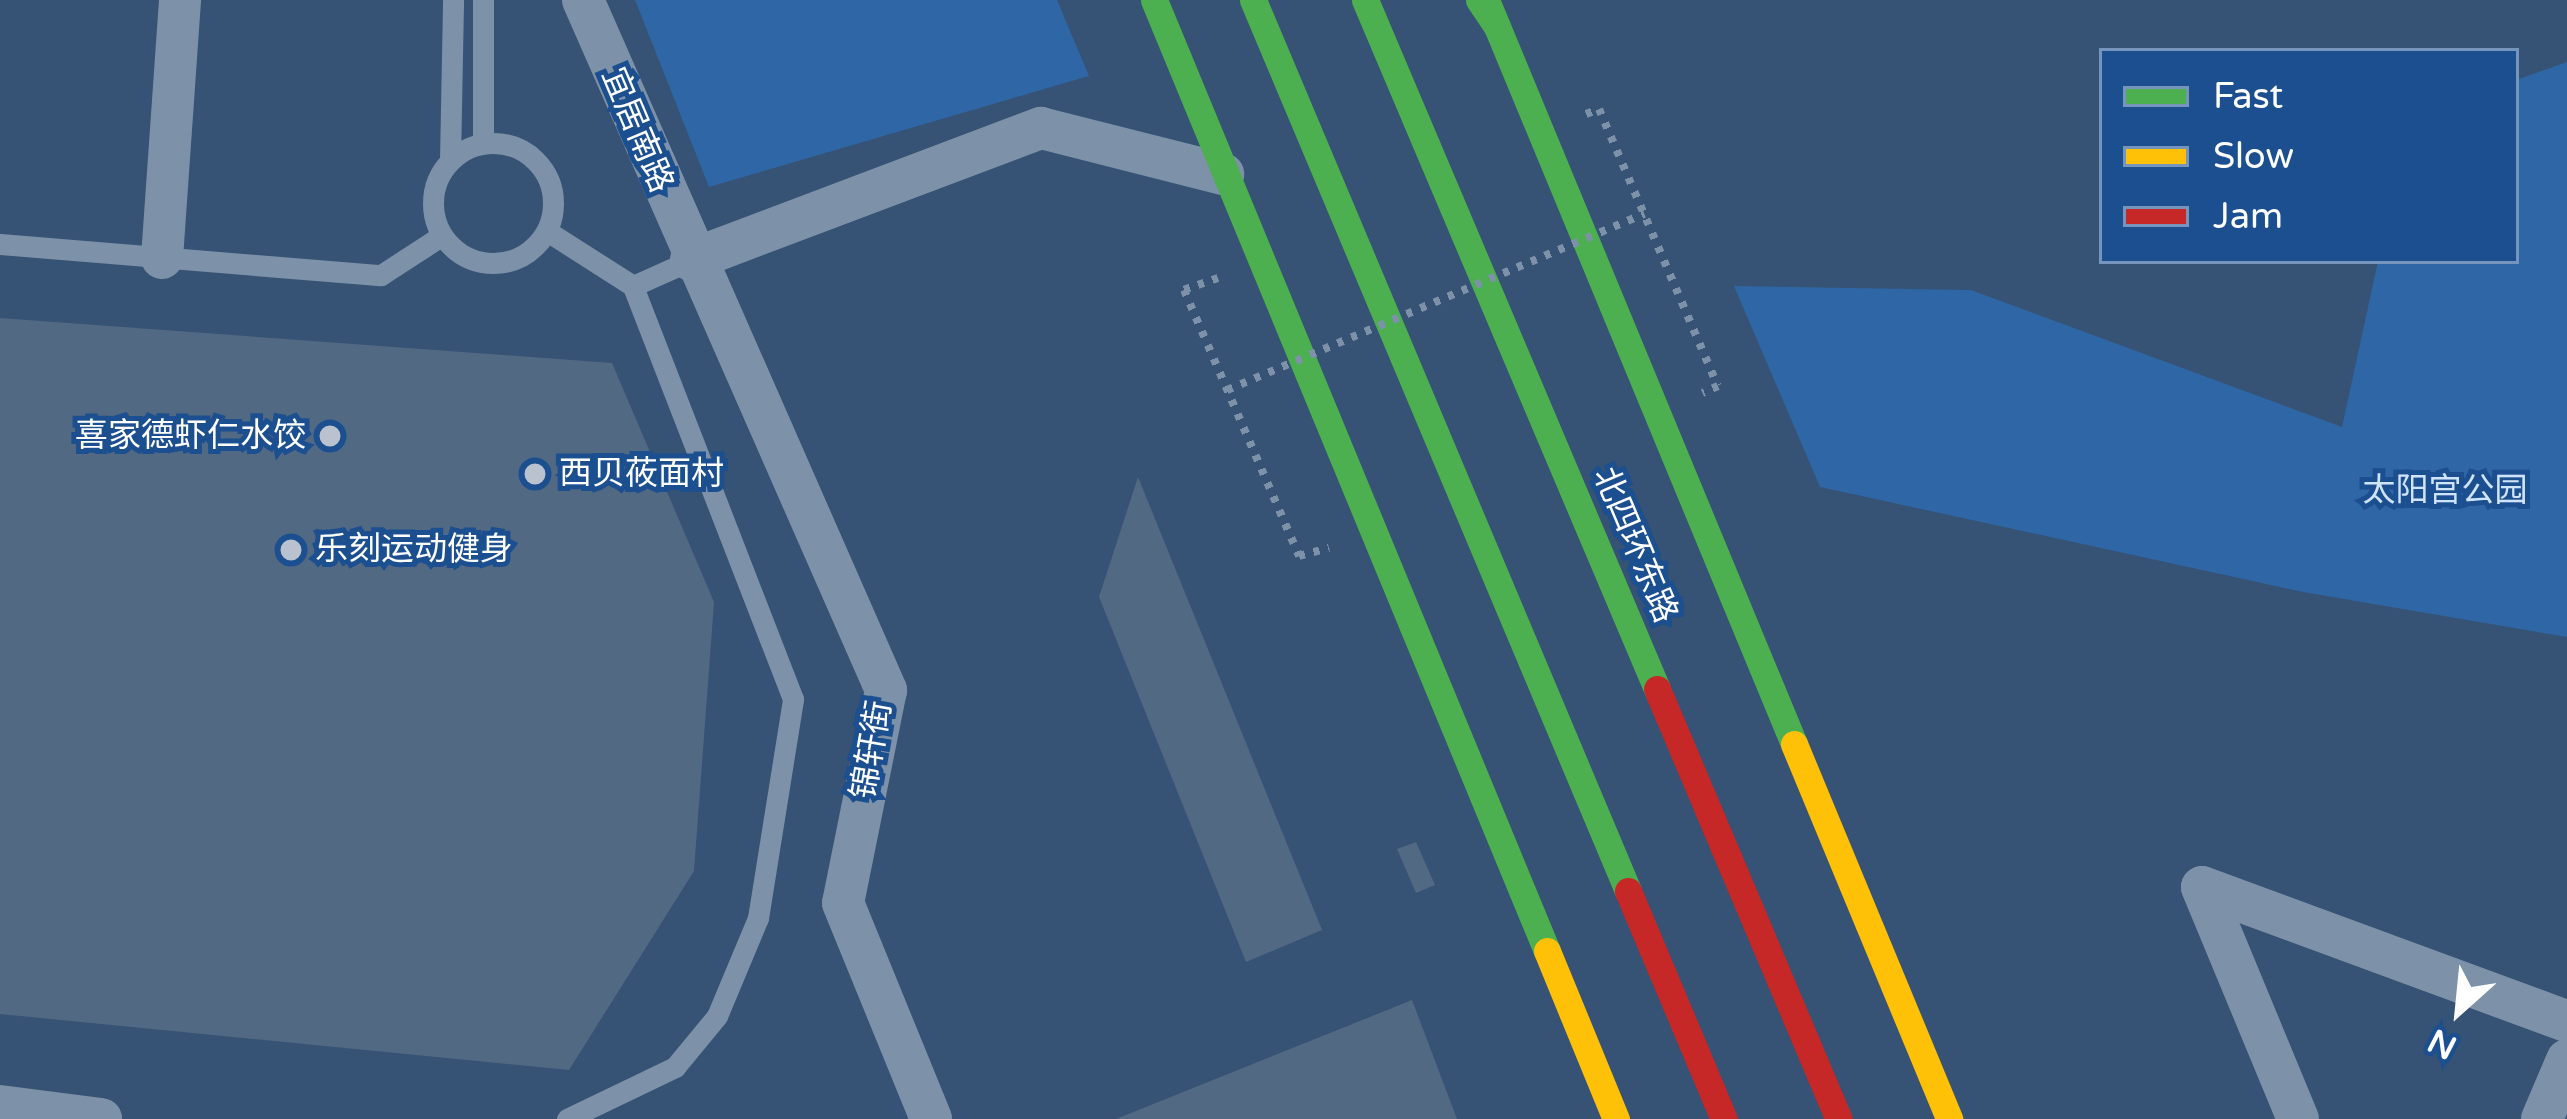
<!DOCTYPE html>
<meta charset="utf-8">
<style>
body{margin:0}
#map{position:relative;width:2567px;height:1119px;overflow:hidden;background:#365274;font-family:"Varela Round","Noto Sans SC",sans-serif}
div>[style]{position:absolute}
.green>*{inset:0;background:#2f66a5}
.building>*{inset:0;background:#526984}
.path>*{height:8px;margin-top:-4px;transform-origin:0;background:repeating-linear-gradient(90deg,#7d92a8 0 6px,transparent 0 15px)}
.lane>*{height:21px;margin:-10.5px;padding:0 10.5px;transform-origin:10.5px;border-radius:10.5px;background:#7d92a8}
.lane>.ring{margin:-10.5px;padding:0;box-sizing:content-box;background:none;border:21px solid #7d92a8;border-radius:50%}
.street>*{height:42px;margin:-21px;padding:0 21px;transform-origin:21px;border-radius:21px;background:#7d92a8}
.fast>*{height:27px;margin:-13.5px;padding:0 13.5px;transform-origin:13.5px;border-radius:13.5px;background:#4caf50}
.slow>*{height:27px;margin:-13.5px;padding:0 13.5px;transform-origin:13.5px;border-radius:13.5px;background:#ffc107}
.jam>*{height:27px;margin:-13.5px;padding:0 13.5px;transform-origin:13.5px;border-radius:13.5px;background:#c62828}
.path-bridge>*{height:8px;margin-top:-4px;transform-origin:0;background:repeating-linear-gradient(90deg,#7d92a8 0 6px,transparent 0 15px)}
.dots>*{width:33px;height:33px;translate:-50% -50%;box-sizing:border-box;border:6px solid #1b4f8f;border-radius:50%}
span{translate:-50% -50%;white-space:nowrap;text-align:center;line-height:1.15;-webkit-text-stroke:10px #1b4f8f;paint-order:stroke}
.street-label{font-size:33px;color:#fff}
.poi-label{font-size:33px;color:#fff}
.right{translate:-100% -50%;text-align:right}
.left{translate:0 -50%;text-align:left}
.park-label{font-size:33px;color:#cfe3fa}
.legend{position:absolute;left:2099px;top:48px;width:420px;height:216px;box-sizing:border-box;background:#1b4f8f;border:3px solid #7695bc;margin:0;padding:15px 21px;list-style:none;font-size:36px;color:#fff}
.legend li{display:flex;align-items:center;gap:24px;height:60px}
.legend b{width:60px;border:3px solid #7695bc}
.north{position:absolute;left:2399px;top:951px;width:120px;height:120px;-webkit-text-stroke:9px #1b4f8f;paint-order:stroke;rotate:207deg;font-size:33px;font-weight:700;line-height:48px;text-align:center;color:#fff}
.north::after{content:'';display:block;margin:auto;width:42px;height:54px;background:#fff;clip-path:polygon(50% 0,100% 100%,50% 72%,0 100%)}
</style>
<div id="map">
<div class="green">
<div style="clip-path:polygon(635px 0,1057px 0,1089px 76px,709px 187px)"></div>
<div style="clip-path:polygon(2567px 62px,2567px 637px,2303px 592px,1820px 487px,1734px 286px,1971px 290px,2342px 427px,2378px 261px,2516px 261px,2516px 80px)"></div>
</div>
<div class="building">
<div style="clip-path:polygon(0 318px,612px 363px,714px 602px,694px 871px,569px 1070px,0 1014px)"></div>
<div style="clip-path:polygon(1138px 477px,1322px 930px,1246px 962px,1099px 597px)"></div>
<div style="clip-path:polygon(1416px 842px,1435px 885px,1416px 893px,1397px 849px)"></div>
<div style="clip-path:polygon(1412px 1000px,1457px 1119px,1116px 1119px)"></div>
</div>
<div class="path">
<div style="left:1586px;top:114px;width:14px;rotate:-21deg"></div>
<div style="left:1599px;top:109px;width:301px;rotate:66.8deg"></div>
<div style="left:1718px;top:386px;width:17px;rotate:156deg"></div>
<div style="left:1218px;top:278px;width:36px;rotate:161deg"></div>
<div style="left:1184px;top:290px;width:290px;rotate:66.6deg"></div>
<div style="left:1299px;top:556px;width:31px;rotate:-15deg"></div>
</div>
<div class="lane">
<div style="left:483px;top:0;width:143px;rotate:90deg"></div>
<div class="ring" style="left:433px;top:143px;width:99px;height:99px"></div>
<div style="left:450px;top:160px;width:160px;rotate:-88.9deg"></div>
<div style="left:547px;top:231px;width:102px;rotate:32.6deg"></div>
<div style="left:0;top:244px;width:382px;rotate:4.7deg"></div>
<div style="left:381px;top:275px;width:72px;rotate:-33deg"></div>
<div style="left:567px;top:1119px;width:120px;rotate:-25.7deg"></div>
<div style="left:675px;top:1067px;width:66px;rotate:-50.5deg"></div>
<div style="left:717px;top:1016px;width:106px;rotate:-67.3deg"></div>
<div style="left:758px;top:918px;width:222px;rotate:-80.9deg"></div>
<div style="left:793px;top:699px;width:443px;rotate:-111.2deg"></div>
<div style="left:633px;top:286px;width:64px;rotate:-24.1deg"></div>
</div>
<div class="street">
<div style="left:583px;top:0;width:754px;rotate:66.29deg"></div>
<div style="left:886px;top:690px;width:217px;rotate:101.4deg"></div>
<div style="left:843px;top:903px;width:233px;rotate:67.8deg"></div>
<div style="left:162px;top:258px;width:259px;rotate:-86deg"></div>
<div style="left:691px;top:260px;width:374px;rotate:-20.7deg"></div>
<div style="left:1041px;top:128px;width:188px;rotate:14.2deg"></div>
<div style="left:0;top:1106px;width:102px;rotate:7.3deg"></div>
<div style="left:2298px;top:1119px;width:251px;rotate:-112.5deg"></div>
<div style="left:2202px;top:887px;width:389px;rotate:20.2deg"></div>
<div style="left:2542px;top:1119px;width:64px;rotate:-67deg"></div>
</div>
<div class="fast">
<div style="left:1154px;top:0;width:1029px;rotate:67.55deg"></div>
<div style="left:1253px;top:0;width:967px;rotate:67.17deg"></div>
<div style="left:1365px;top:0;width:748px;rotate:67.03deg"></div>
<div style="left:1479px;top:0;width:32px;rotate:56deg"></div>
<div style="left:1486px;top:0;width:805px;rotate:67.51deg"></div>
</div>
<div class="slow">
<div style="left:1794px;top:744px;width:406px;rotate:67.5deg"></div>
<div style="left:1547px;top:951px;width:182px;rotate:67.7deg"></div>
</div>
<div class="jam">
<div style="left:1657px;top:689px;width:467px;rotate:67.1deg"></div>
<div style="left:1628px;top:891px;width:247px;rotate:67.2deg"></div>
</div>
<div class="path-bridge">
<div style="left:1227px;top:390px;width:453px;rotate:-22.9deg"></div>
</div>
<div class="dots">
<div style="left:330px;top:436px;background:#b9c2ce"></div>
<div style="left:535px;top:474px;background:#b9c2ce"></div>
<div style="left:291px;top:550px;background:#b9c2ce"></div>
</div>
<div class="street-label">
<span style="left:637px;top:130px;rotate:67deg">宜居南路</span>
<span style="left:1635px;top:545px;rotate:67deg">北四环东路</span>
<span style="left:872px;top:750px;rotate:-80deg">锦轩街</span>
</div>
<div class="poi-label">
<span class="right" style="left:306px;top:436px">喜家德虾仁水饺</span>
<span class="left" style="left:559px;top:474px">西贝莜面村</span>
<span class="left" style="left:315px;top:550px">乐刻运动健身</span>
</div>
<div class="park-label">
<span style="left:2445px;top:491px">太阳宫公园</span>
</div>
<ul class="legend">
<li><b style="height:15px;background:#4caf50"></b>Fast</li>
<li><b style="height:15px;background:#ffc107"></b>Slow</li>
<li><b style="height:15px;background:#c62828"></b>Jam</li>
</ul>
<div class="north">N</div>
</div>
